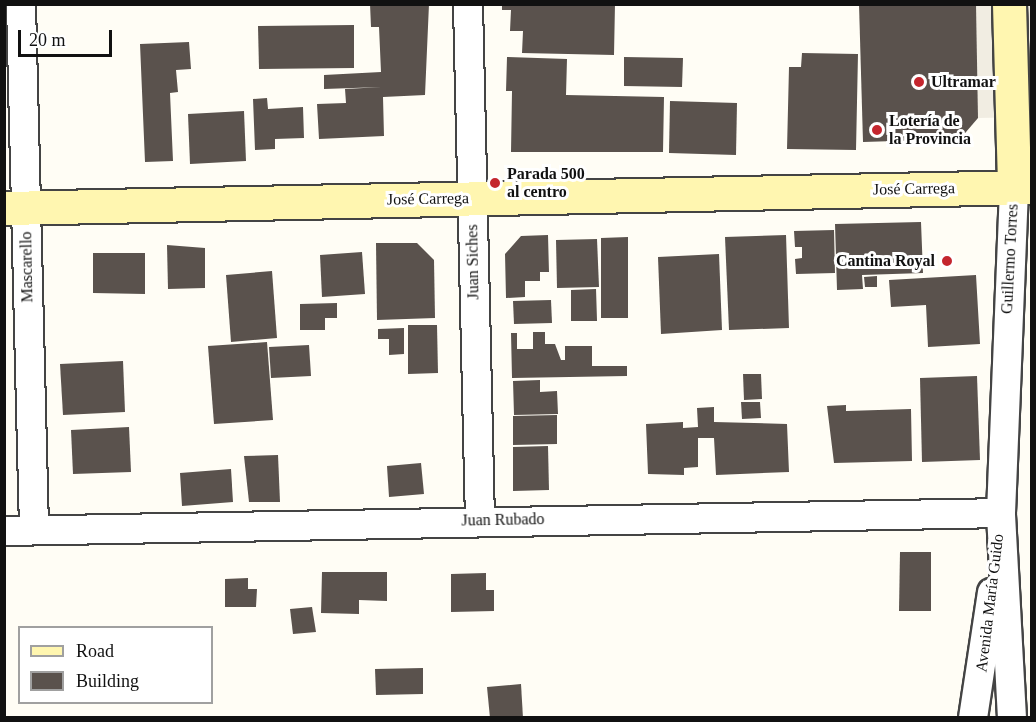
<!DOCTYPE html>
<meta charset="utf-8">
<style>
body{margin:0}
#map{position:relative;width:1036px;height:722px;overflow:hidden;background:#fffdf5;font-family:Georgia,serif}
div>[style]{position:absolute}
.plaza>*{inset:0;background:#f1ede2}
.building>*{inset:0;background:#5a524d}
.roads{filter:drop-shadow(2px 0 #444) drop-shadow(-2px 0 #444) drop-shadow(0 2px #444) drop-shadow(0 -2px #444)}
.street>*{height:28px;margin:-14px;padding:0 14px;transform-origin:14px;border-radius:14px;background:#fff}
.secondary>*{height:33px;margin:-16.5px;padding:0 16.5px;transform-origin:16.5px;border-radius:16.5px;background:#fff6b0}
.dots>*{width:16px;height:16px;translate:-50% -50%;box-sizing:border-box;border:3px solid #fff;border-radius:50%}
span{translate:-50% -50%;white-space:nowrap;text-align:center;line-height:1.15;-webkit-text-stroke:6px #fff;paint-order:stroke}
.poi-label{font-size:16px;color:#111;font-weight:700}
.left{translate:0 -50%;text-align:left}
.right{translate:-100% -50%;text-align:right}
.street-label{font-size:16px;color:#111}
.frame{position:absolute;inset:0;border:6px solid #111;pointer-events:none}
.legend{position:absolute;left:18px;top:626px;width:195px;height:78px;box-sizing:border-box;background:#fff;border:2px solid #a0a0a0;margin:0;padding:8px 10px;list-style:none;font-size:18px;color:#111}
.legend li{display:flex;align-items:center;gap:12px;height:30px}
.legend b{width:30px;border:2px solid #a0a0a0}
.scale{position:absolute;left:18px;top:30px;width:94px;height:27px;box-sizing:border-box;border:3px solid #111;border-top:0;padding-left:8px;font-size:18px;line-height:21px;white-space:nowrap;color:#111;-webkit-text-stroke:4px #fff;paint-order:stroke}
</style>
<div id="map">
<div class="plaza">
<div style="clip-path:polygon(976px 5px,1031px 5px,1031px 117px,978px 118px)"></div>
</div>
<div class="building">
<div style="clip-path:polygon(370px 4px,429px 4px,425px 95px,383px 97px,384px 136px,319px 139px,317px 104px,346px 103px,345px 89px,382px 87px,324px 89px,324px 75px,381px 72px,379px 27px,371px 27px)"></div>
<div style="clip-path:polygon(502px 4px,615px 4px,614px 55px,522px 53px,523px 31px,510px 31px,511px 10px,502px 10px)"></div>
<div style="clip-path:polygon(859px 4px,976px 4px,978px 118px,960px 139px,863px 142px)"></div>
<div style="clip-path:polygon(354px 25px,354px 68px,259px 69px,258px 26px)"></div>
<div style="clip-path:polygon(189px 42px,191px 69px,176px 70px,178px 92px,170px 93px,173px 161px,145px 162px,140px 44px)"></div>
<div style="clip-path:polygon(802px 53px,858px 54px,856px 150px,787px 149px,789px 67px,801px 67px)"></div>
<div style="clip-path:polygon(507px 57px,567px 59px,566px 95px,664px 97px,663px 152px,511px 152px,512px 91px,506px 91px)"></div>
<div style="clip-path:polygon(624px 57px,683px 58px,682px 87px,624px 86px)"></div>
<div style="clip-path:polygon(267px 98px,268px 109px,303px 107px,304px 138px,275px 139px,275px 149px,255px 150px,253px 99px)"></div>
<div style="clip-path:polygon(670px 101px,737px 103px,736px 155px,669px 153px)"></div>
<div style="clip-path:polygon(244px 111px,246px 161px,190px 164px,188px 114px)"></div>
<div style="clip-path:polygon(921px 222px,923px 273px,862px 275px,863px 289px,837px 290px,835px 224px)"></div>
<div style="clip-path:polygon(834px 230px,835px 273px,796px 274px,795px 259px,802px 258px,802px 247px,795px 247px,794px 231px)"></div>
<div style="clip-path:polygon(548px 235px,549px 272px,540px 272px,540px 281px,525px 281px,525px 297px,506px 298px,505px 254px,521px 236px)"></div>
<div style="clip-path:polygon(786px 235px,789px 328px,729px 330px,725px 237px)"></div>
<div style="clip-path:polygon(628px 237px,628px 318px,601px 318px,601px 238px)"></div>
<div style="clip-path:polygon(597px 239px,599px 287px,557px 288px,556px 240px)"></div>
<div style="clip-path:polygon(376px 243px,417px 243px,434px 260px,435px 318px,377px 320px)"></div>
<div style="clip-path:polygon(167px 245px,205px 248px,205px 288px,168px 289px)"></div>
<div style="clip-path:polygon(362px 252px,365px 294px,322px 297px,320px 255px)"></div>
<div style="clip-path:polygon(93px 253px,145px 253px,145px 294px,93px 293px)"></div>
<div style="clip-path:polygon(719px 254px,722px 330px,661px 334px,658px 257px)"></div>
<div style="clip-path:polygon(272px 271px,277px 338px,231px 342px,226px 275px)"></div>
<div style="clip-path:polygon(976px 275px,980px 344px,928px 347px,926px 305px,891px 307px,889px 280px)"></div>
<div style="clip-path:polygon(877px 276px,877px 287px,865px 287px,864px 277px)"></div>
<div style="clip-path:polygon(596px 289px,597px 321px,571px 321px,571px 290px)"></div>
<div style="clip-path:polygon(551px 300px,552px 323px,514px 324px,513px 301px)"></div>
<div style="clip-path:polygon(337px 303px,337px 318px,325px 318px,325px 330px,300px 330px,300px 304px)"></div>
<div style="clip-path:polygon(408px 325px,437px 325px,438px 373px,408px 374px)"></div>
<div style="clip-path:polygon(404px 328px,404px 354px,389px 355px,389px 339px,378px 339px,378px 329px)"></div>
<div style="clip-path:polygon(533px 332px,545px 332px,545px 344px,555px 344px,561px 360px,565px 360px,565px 346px,592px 346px,592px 366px,627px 366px,627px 376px,512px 378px,511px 333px,517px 333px,517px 349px,533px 349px)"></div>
<div style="clip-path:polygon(267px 342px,273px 420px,214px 424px,208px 346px)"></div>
<div style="clip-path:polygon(309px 345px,311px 376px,271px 378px,269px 347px)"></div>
<div style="clip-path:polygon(123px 361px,125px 412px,63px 415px,60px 364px)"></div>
<div style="clip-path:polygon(743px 374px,761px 374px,762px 399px,744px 400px)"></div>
<div style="clip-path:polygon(977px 376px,980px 460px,922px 462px,920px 378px)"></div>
<div style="clip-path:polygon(540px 380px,540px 392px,557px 391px,558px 414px,514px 415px,513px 381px)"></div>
<div style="clip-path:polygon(741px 402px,760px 402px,761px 418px,742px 419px)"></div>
<div style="clip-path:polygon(846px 405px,846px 411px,911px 409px,912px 461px,834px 463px,827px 406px)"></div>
<div style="clip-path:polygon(714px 407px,714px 422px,787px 424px,789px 472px,716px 475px,714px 438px,698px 438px,698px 431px,698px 467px,684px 468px,684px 475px,648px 474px,646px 424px,683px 422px,683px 428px,698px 427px,697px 408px)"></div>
<div style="clip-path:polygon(557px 415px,557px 444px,513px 445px,513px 416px)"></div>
<div style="clip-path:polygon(129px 427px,131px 472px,73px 474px,71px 430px)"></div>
<div style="clip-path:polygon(548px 446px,549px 490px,513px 491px,513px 447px)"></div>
<div style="clip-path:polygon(278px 455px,280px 502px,249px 502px,244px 456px)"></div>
<div style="clip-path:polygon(421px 463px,424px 494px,389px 497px,387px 466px)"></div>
<div style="clip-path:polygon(231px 469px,233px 502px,182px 506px,180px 473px)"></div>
<div style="clip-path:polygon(900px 552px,931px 552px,931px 611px,899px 611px)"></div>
<div style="clip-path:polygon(322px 572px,387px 572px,387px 601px,359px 600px,359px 614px,321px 613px)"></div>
<div style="clip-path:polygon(486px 573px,486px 590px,494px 590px,494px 611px,451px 612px,451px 574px)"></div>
<div style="clip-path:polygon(248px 578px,248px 589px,257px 589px,256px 607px,225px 607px,225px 579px)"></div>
<div style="clip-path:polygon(312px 607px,316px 632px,293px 634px,290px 609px)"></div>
<div style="clip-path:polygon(423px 668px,423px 694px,376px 695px,375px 669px)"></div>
<div style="clip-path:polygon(521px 684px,523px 718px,490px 718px,487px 687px)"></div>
</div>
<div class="roads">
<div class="street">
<div style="left:21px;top:4px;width:526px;rotate:88.58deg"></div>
<div style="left:468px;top:4px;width:516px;rotate:88.67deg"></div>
<div style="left:4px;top:531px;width:997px;rotate:-1.03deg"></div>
<div style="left:973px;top:718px;width:127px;rotate:-81.4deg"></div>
<div style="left:1012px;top:718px;width:205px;rotate:-93.1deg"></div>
<div style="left:1001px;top:513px;width:326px;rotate:-87.7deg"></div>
</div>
<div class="secondary">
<div style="left:1009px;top:4px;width:183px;rotate:88.4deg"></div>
<div style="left:4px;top:208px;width:1028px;rotate:-1.17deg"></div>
</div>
</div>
<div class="dots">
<div style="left:919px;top:82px;background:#c4262e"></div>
<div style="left:877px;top:130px;background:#c4262e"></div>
<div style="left:495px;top:183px;background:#c4262e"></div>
<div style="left:947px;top:261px;background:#c4262e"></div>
</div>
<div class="poi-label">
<span class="left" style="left:931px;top:82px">Ultramar</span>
<span class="left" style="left:889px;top:130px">Lotería de<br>la Provincia</span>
<span class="left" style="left:507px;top:183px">Parada 500<br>al centro</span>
<span class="right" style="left:935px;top:261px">Cantina Royal</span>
</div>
<div class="street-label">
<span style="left:914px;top:189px;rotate:-1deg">José Carrega</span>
<span style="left:428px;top:199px;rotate:-1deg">José Carrega</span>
<span style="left:1010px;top:259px;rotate:-87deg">Guillermo Torres</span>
<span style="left:473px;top:262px;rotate:-91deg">Juan Siches</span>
<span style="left:27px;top:267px;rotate:-91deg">Mascarello</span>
<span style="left:503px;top:520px;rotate:-1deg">Juan Rubado</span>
<span style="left:990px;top:603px;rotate:-83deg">Avenida María Guido</span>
</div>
<div class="frame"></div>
<ul class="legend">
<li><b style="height:8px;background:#fff6b0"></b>Road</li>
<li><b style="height:16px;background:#5a524d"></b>Building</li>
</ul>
<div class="scale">20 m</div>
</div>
